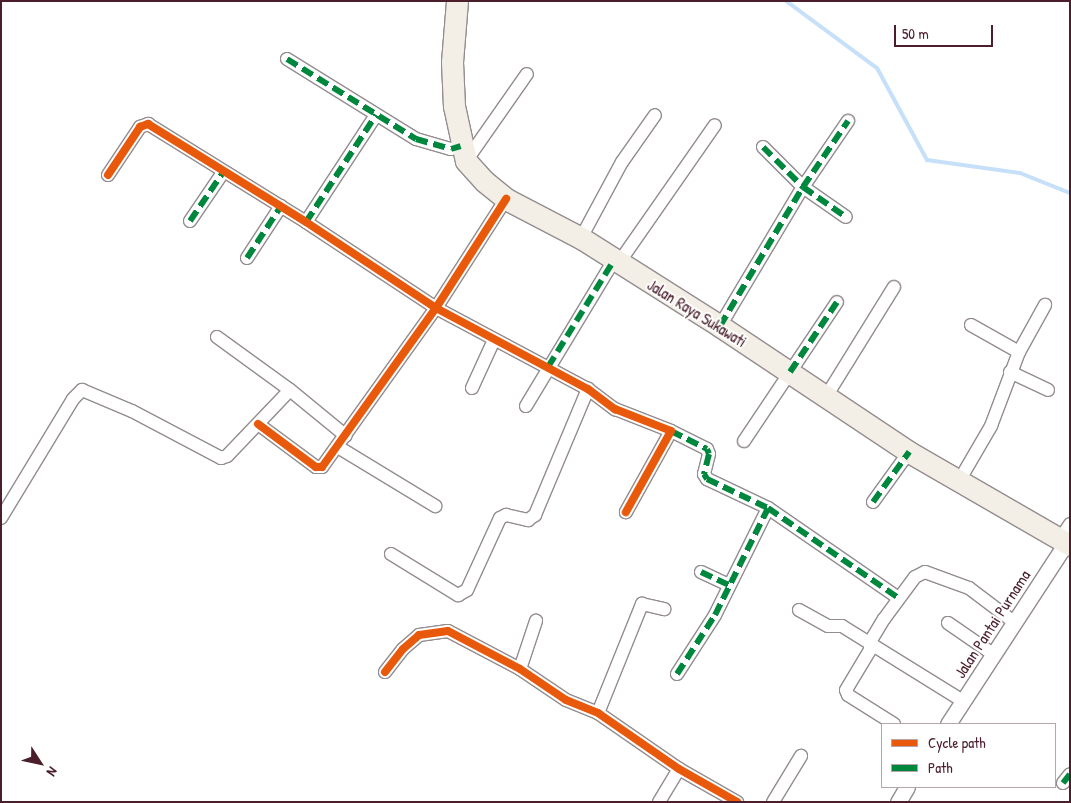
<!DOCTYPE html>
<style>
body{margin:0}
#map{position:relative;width:1071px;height:803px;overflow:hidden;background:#fff;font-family:"Patrick Hand",sans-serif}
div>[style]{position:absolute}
.stream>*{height:4px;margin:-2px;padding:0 2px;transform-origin:2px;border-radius:2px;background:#c6e0f9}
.roads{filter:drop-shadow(1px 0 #948c8e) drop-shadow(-1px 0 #948c8e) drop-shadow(0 1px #948c8e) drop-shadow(0 -1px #948c8e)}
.minor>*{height:12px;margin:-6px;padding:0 6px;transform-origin:6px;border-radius:6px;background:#fff}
.tertiary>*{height:15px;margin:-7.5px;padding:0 7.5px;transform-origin:7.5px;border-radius:7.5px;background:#fff}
.trunk>*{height:21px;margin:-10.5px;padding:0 10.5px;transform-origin:10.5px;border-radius:10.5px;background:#f3efe6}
.quiet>*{height:6px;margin-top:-3px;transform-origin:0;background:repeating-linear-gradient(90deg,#00873e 0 12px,transparent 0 18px)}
.cycleway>*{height:8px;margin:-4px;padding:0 4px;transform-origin:4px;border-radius:4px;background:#e8590c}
span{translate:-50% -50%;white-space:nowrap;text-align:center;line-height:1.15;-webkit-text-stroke:4px #fff;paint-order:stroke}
.street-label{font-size:16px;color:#4a1f2b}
.frame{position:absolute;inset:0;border:2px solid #4a1f2b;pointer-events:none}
.legend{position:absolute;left:881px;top:723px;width:175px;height:65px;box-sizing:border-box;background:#fff;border:1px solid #b7a5aa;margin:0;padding:6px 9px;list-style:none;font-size:15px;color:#4a1f2b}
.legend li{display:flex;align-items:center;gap:10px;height:25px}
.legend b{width:25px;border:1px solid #b7a5aa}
.north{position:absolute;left:15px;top:738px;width:50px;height:50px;-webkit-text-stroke:4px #fff;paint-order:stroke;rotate:125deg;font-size:14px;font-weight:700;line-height:20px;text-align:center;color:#4a1f2b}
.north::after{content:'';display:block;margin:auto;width:18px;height:22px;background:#4a1f2b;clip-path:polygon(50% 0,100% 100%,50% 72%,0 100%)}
.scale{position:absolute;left:894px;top:25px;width:99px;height:22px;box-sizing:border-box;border:2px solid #4a1f2b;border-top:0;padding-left:6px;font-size:15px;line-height:18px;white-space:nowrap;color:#4a1f2b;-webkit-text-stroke:4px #fff;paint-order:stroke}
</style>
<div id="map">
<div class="stream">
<div style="left:786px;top:1px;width:113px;rotate:36.4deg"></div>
<div style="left:877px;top:68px;width:105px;rotate:61.5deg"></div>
<div style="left:927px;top:160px;width:94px;rotate:8deg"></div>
<div style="left:1020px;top:173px;width:54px;rotate:21.8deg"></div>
</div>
<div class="roads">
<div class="minor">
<div style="left:287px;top:59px;width:152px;rotate:31.8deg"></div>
<div style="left:416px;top:139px;width:36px;rotate:16deg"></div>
<div style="left:451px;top:149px;width:10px;rotate:-17deg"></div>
<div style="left:763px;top:147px;width:57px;rotate:45deg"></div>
<div style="left:803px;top:187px;width:52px;rotate:34.9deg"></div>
<div style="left:466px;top:161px;width:106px;rotate:-55deg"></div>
<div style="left:108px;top:175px;width:58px;rotate:-56.3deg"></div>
<div style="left:140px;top:127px;width:9px;rotate:-21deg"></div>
<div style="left:148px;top:124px;width:186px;rotate:31.8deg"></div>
<div style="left:306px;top:222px;width:156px;rotate:33.5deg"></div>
<div style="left:436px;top:308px;width:130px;rotate:-57.3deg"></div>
<div style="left:190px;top:221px;width:60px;rotate:-55.8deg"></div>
<div style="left:306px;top:222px;width:128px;rotate:-56.8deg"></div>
<div style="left:581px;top:238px;width:86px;rotate:-61.7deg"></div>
<div style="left:622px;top:162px;width:57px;rotate:-54.9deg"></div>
<div style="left:247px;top:258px;width:62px;rotate:-56.8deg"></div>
<div style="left:618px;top:264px;width:169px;rotate:-55.1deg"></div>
<div style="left:971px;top:325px;width:55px;rotate:29.4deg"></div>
<div style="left:720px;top:326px;width:162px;rotate:-59.2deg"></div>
<div style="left:803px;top:187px;width:80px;rotate:-55.7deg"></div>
<div style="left:217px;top:337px;width:90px;rotate:36deg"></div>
<div style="left:290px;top:390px;width:72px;rotate:39.4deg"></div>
<div style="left:1010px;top:372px;width:42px;rotate:25.3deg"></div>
<div style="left:472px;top:388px;width:53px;rotate:-65.4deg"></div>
<div style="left:827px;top:395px;width:127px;rotate:-58.2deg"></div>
<div style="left:526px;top:406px;width:170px;rotate:-58.9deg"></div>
<div style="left:258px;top:424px;width:72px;rotate:36.6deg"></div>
<div style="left:316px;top:467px;width:6px"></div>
<div style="left:322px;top:467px;width:196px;rotate:-54.4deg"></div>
<div style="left:436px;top:308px;width:172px;rotate:28.1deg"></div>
<div style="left:588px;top:389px;width:34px;rotate:37deg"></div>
<div style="left:615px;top:409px;width:60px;rotate:21.4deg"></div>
<div style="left:671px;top:431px;width:93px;rotate:119.1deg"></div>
<div style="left:671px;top:431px;width:40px;rotate:26.6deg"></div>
<div style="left:707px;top:449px;width:5px;rotate:68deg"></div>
<div style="left:709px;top:454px;width:21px;rotate:104deg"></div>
<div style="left:704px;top:474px;width:6px;rotate:59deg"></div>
<div style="left:707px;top:479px;width:68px;rotate:25.4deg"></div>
<div style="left:768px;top:508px;width:157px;rotate:34.6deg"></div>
<div style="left:744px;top:441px;width:167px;rotate:-56.2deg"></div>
<div style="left:338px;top:447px;width:114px;rotate:31.3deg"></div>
<div style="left:959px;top:481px;width:64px;rotate:-59.8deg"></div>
<div style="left:991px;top:426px;width:79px;rotate:-69.3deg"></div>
<div style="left:1019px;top:352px;width:54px;rotate:-61deg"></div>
<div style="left:873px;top:502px;width:62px;rotate:-54.2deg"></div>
<div style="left:1px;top:518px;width:139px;rotate:-58.8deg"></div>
<div style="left:73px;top:399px;width:13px;rotate:-45deg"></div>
<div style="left:82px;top:390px;width:54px;rotate:22.8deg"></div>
<div style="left:132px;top:411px;width:101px;rotate:27.8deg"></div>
<div style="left:221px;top:458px;width:6px;rotate:-18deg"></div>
<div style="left:227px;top:456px;width:91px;rotate:-46.3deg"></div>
<div style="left:1060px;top:539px;width:18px;rotate:-56deg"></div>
<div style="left:391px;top:554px;width:79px;rotate:31.5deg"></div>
<div style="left:458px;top:595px;width:10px;rotate:-29deg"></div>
<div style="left:467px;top:590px;width:79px;rotate:-65.4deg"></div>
<div style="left:500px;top:518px;width:7px;rotate:-27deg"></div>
<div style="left:506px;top:515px;width:23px;rotate:13deg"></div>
<div style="left:528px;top:520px;width:9px;rotate:-36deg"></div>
<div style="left:535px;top:515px;width:137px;rotate:-67.2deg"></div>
<div style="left:701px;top:572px;width:31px;rotate:25deg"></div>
<div style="left:799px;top:610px;width:33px;rotate:29deg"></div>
<div style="left:828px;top:626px;width:14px"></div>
<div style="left:842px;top:626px;width:142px;rotate:31.8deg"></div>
<div style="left:948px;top:623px;width:55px;rotate:34.6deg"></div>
<div style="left:520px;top:669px;width:51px;rotate:-71.6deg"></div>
<div style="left:385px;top:672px;width:29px;rotate:-52deg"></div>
<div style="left:403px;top:649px;width:21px;rotate:-41deg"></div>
<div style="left:419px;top:635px;width:29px;rotate:-8deg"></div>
<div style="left:448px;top:631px;width:81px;rotate:27.8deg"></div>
<div style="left:520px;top:669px;width:55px;rotate:34deg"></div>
<div style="left:566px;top:700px;width:35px;rotate:22deg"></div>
<div style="left:598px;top:713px;width:98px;rotate:34.7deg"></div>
<div style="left:679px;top:769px;width:67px;rotate:29.6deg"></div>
<div style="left:677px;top:674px;width:70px;rotate:-57.2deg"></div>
<div style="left:715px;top:615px;width:119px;rotate:-63.6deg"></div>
<div style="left:598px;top:713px;width:118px;rotate:-68deg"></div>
<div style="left:642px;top:604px;width:23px;rotate:13deg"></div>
<div style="left:894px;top:724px;width:54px;rotate:-147.8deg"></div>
<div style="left:848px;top:695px;width:5px;rotate:-112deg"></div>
<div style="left:846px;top:690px;width:47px;rotate:-59deg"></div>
<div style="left:870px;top:650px;width:8px;rotate:-90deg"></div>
<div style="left:870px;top:642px;width:27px;rotate:-59deg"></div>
<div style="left:884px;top:619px;width:52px;rotate:-53.6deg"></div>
<div style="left:915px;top:577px;width:11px;rotate:-27deg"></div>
<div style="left:925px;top:572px;width:47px;rotate:20deg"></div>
<div style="left:969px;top:588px;width:56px;rotate:37.1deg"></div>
<div style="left:1063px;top:783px;width:11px;rotate:-52deg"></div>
<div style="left:659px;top:802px;width:39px;rotate:-59deg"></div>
<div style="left:773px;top:802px;width:54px;rotate:-58.7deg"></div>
</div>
<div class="tertiary">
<div style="left:948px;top:724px;width:216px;rotate:-56.9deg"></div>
<div style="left:898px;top:802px;width:17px;rotate:-59deg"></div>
</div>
<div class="trunk">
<div style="left:457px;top:1px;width:61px;rotate:94.7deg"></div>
<div style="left:452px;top:62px;width:44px;rotate:87.4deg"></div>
<div style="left:454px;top:106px;width:56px;rotate:77.7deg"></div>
<div style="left:466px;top:161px;width:27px;rotate:48deg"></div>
<div style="left:484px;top:181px;width:28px;rotate:39deg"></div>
<div style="left:506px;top:199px;width:85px;rotate:27.5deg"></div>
<div style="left:581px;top:238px;width:165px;rotate:32.3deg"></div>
<div style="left:720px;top:326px;width:227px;rotate:33.7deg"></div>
<div style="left:909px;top:452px;width:186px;rotate:30deg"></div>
</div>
</div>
<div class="quiet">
<div style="left:287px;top:59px;width:152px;rotate:31.8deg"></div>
<div style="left:416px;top:139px;width:36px;rotate:16deg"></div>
<div style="left:451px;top:149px;width:10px;rotate:-17deg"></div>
<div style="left:763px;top:147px;width:57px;rotate:45deg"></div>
<div style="left:803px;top:187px;width:52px;rotate:34.9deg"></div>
<div style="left:190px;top:221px;width:60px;rotate:-55.8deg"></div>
<div style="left:306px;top:222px;width:128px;rotate:-56.8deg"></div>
<div style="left:247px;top:258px;width:62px;rotate:-56.8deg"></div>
<div style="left:720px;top:326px;width:162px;rotate:-59.2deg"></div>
<div style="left:803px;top:187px;width:80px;rotate:-55.7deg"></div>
<div style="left:548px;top:367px;width:126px;rotate:-58.3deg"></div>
<div style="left:790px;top:372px;width:84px;rotate:-56.1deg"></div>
<div style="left:671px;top:431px;width:40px;rotate:26.6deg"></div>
<div style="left:707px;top:449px;width:5px;rotate:68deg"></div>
<div style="left:709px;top:454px;width:21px;rotate:104deg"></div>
<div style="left:704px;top:474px;width:6px;rotate:59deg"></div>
<div style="left:707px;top:479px;width:68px;rotate:25.4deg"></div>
<div style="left:768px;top:508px;width:157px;rotate:34.6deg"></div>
<div style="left:873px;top:502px;width:62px;rotate:-54.2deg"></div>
<div style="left:701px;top:572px;width:31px;rotate:25deg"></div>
<div style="left:677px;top:674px;width:70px;rotate:-57.2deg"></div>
<div style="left:715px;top:615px;width:119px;rotate:-63.6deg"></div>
<div style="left:1063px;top:783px;width:11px;rotate:-52deg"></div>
</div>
<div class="cycleway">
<div style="left:108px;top:175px;width:58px;rotate:-56.3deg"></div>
<div style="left:140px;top:127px;width:9px;rotate:-21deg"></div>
<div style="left:148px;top:124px;width:186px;rotate:31.8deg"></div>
<div style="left:306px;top:222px;width:156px;rotate:33.5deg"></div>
<div style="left:436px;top:308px;width:130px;rotate:-57.3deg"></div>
<div style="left:258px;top:424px;width:72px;rotate:36.6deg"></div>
<div style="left:316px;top:467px;width:6px"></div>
<div style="left:322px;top:467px;width:196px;rotate:-54.4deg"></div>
<div style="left:436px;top:308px;width:172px;rotate:28.1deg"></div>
<div style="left:588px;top:389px;width:34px;rotate:37deg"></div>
<div style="left:615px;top:409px;width:60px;rotate:21.4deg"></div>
<div style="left:671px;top:431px;width:93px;rotate:119.1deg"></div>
<div style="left:385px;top:672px;width:29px;rotate:-52deg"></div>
<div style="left:403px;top:649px;width:21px;rotate:-41deg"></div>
<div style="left:419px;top:635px;width:29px;rotate:-8deg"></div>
<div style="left:448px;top:631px;width:81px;rotate:27.8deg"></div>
<div style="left:520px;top:669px;width:55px;rotate:34deg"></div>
<div style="left:566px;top:700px;width:35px;rotate:22deg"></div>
<div style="left:598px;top:713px;width:98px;rotate:34.7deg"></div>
<div style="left:679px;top:769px;width:67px;rotate:29.6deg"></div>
</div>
<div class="street-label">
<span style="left:697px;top:313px;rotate:32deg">Jalan Raya Sukawati</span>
<span style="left:992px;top:624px;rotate:-57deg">Jalan Pantai Purnama</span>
</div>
<div class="frame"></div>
<ul class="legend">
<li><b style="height:6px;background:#e8590c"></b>Cycle path</li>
<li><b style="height:6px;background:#00873e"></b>Path</li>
</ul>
<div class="north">N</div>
<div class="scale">50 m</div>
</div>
